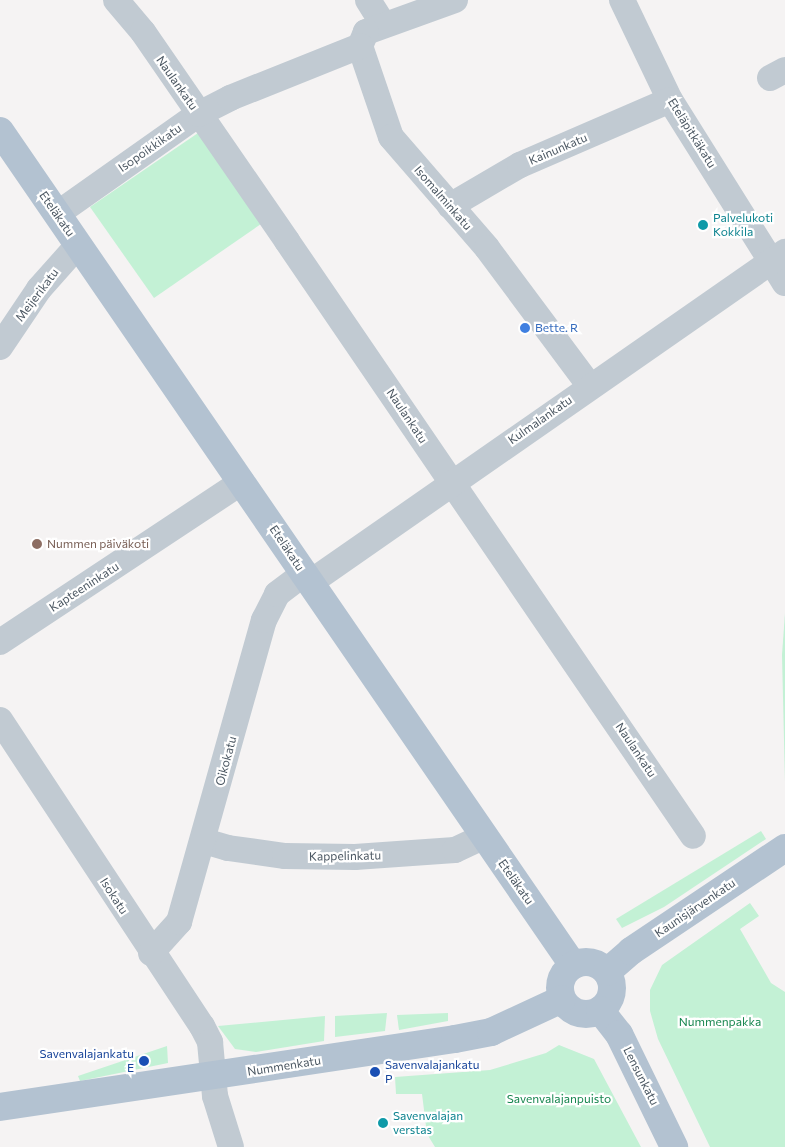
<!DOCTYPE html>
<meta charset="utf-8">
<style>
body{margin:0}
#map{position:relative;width:785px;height:1147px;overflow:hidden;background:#f5f3f3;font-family:Commissioner,sans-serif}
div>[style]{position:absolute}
.green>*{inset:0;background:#c3f1d5}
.minor>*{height:26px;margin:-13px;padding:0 13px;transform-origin:13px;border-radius:13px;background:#c1cad2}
.major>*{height:28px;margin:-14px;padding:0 14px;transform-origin:14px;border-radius:14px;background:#b3c2d1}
.major>.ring{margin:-14px;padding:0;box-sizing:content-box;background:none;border:28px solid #b3c2d1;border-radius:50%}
.dots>*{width:14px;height:14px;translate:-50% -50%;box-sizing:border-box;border:2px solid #fff;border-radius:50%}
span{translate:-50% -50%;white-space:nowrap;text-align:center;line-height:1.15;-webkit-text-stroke:4.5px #fff;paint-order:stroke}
.street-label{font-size:12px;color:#4a5661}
.culture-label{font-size:12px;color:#0d838f}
.left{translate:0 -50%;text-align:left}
.shop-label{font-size:12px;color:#366cbe}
.education-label{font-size:12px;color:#785e54}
.park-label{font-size:12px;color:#17864f}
.transit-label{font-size:12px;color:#164399}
.right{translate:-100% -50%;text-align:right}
</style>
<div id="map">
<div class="green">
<div style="clip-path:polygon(198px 133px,261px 224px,154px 298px,90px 207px)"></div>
<div style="clip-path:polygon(785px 613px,785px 782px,782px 655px)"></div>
<div style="clip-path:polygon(761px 831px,766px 839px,664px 907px,622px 928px,616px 919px)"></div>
<div style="clip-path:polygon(750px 903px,759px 916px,740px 929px,771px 983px,785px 992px,785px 1147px,710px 1147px,658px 1039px,650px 1011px,650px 990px,662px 965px)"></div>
<div style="clip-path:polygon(387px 1013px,385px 1031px,335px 1037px,335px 1016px)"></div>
<div style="clip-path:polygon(448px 1013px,448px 1021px,399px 1030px,397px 1015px)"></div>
<div style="clip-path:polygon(325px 1016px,324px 1041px,256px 1052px,235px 1049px,218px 1026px)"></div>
<div style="clip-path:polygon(559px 1045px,594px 1059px,641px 1147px,435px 1147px,427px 1134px,422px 1094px,396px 1094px,395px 1077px,490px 1070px,546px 1053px)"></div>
<div style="clip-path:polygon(167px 1046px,168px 1063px,80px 1081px,78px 1076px)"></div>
</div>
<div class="minor">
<div style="left:116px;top:0;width:42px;rotate:49.8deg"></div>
<div style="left:143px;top:32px;width:254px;rotate:55.4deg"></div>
<div style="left:287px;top:241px;width:720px;rotate:55.69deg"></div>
<div style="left:368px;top:0;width:28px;rotate:58deg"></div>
<div style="left:455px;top:0;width:95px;rotate:160.2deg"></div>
<div style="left:366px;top:32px;width:15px;rotate:113deg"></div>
<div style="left:360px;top:46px;width:96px;rotate:71.2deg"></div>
<div style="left:391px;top:137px;width:147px;rotate:49.1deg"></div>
<div style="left:487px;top:248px;width:172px;rotate:53.3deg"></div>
<div style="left:622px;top:0;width:111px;rotate:64.4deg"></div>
<div style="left:670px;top:100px;width:216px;rotate:57.9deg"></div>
<div style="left:770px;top:78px;width:17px;rotate:-28deg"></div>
<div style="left:450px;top:206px;width:81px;rotate:-30.4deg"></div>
<div style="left:520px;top:165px;width:163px;rotate:-23.4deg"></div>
<div style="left:57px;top:214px;width:174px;rotate:-35.2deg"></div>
<div style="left:199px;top:114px;width:35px;rotate:-27deg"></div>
<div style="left:230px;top:98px;width:140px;rotate:-21.8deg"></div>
<div style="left:0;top:347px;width:70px;rotate:-56.1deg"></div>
<div style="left:39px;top:289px;width:59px;rotate:-48.4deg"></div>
<div style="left:311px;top:582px;width:578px;rotate:-34.85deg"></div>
<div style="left:0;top:642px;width:290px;rotate:-33.5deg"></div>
<div style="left:0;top:720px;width:367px;rotate:56.6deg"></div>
<div style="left:202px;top:1026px;width:18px;rotate:63deg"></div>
<div style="left:210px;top:1042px;width:54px;rotate:84.7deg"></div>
<div style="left:215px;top:1096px;width:53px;rotate:72.6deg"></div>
<div style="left:204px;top:841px;width:25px;rotate:16deg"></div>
<div style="left:228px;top:848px;width:58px;rotate:8deg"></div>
<div style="left:285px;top:856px;width:70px;rotate:0.8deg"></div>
<div style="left:355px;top:857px;width:100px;rotate:-4deg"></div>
<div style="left:455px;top:850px;width:33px;rotate:-25deg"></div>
<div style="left:151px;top:953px;width:42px;rotate:-47.9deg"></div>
<div style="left:179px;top:922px;width:314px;rotate:-74.3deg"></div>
<div style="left:264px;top:620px;width:29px;rotate:-63deg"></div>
<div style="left:277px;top:594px;width:35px;rotate:-37deg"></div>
</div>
<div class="major">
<div style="left:0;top:131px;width:1012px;rotate:55.51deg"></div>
<div class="ring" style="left:560px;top:962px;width:24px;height:24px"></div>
<div style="left:607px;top:972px;width:32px;rotate:-41deg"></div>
<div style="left:631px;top:951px;width:185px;rotate:-33.8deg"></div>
<div style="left:600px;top:1010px;width:31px;rotate:52deg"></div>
<div style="left:619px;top:1034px;width:126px;rotate:64deg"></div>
<div style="left:0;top:1107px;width:460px;rotate:-8.5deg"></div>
<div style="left:455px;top:1039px;width:37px;rotate:-11deg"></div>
<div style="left:491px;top:1032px;width:78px;rotate:-24.9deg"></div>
</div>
<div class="dots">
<div style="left:703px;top:225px;background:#0f9aa8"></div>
<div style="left:525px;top:328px;background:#3f7fe0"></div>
<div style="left:37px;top:544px;background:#8d6e63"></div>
<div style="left:144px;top:1061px;background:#1a4fb4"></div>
<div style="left:375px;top:1072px;background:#1a4fb4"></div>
<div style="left:383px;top:1123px;background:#0f9aa8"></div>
</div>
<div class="street-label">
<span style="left:177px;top:83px;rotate:55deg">Naulankatu</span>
<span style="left:692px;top:133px;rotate:58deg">Eteläpitkäkatu</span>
<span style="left:150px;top:148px;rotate:-35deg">Isopoikkikatu</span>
<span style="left:558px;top:149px;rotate:-23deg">Kainunkatu</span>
<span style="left:443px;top:198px;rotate:49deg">Isomalminkatu</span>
<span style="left:57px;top:214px;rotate:55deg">Eteläkatu</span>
<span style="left:37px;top:295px;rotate:-53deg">Meijerikatu</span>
<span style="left:407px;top:416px;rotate:56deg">Naulankatu</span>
<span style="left:540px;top:420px;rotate:-35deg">Kulmalankatu</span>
<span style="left:287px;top:548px;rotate:56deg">Eteläkatu</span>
<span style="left:84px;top:587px;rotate:-33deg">Kapteeninkatu</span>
<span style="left:636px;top:750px;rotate:56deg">Naulankatu</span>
<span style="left:226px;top:761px;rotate:-75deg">Oikokatu</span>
<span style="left:345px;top:856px;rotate:-1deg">Kappelinkatu</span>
<span style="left:516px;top:882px;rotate:55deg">Eteläkatu</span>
<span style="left:114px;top:896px;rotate:57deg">Isokatu</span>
<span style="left:695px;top:908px;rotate:-34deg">Kaunisjärvenkatu</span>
<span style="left:284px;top:1066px;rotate:-9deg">Nummenkatu</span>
<span style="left:641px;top:1076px;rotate:63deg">Lensunkatu</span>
</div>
<div class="culture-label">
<span class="left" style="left:713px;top:225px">Palvelukoti<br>Kokkila</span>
<span class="left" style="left:393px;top:1123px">Savenvalajan<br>verstas</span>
</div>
<div class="shop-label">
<span class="left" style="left:535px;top:328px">Bette. R</span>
</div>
<div class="education-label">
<span class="left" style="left:47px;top:544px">Nummen päiväkoti</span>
</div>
<div class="park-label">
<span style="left:720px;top:1022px">Nummenpakka</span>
<span style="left:559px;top:1099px">Savenvalajanpuisto</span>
</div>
<div class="transit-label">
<span class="right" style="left:134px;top:1061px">Savenvalajankatu<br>E</span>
<span class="left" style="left:385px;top:1072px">Savenvalajankatu<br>P</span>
</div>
</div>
